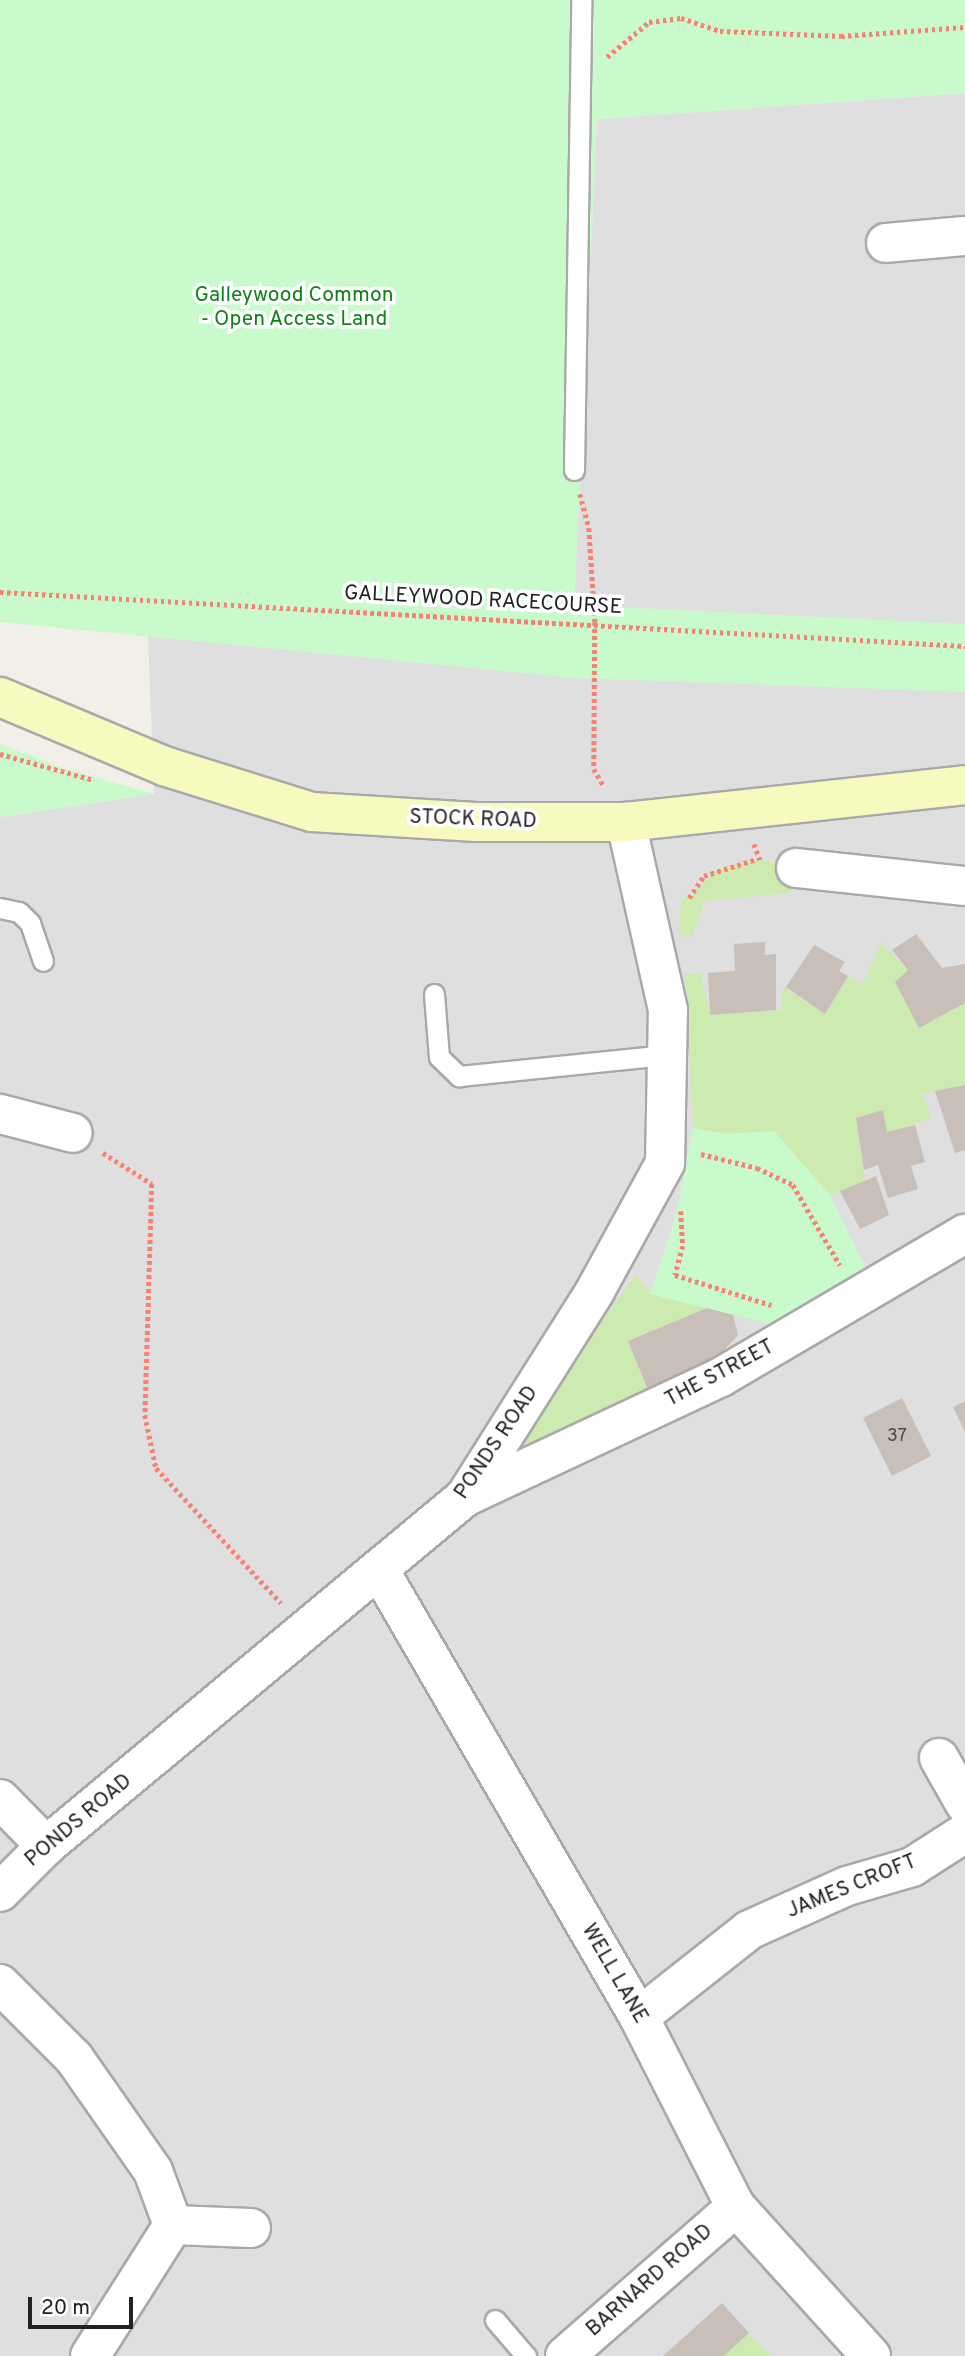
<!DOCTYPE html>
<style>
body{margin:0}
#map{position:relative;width:965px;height:2356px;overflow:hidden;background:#f2efe9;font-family:Overpass,sans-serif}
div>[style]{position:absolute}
.residential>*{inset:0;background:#e0dfdf}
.grass>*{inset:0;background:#cdebb0}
.park>*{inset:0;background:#c8facc}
.building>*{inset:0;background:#c7bfb8}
.path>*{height:4.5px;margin-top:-2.25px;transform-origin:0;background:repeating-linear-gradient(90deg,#fa8072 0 3.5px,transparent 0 7px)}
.roads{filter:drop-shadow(2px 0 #a9a9a9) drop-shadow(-2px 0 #a9a9a9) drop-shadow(0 2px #a9a9a9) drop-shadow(0 -2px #a9a9a9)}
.service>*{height:19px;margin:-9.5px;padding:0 9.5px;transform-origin:9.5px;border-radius:9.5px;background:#fff}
.minor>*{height:38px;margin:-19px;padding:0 19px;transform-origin:19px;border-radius:19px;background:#fff}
.secondary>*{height:38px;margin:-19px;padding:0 19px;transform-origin:19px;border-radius:19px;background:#f7fabf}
span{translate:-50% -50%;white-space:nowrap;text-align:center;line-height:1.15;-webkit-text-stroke:7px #fff;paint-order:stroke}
.number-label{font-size:18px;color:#4b4948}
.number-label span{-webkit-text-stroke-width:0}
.park-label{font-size:21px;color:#0c8416}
.street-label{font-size:21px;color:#222}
.scale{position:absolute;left:28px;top:2297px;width:105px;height:32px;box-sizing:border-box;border:4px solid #222;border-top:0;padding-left:9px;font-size:21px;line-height:24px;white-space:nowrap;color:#222;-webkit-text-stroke:5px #fff;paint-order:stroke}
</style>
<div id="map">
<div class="residential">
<div style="clip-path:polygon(965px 93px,965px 2356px,0 2356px,0 817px,154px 794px,147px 610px,574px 606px,597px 119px)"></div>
</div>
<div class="grass">
<div style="clip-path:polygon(757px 859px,788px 865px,792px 893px,705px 901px,692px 936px,679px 937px,681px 898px,689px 898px,718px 869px)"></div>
<div style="clip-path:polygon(881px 943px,908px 970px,895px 982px,919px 1028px,965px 1003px,965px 1085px,923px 1094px,931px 1119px,887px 1132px,882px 1110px,856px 1118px,865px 1180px,830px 1195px,774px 1132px,724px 1134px,693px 1128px,685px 974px,701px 974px,710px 1015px,781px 1010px,783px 986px,825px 1014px,848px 976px,863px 984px)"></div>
<div style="clip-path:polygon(636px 1274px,650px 1294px,707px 1308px,628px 1341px,653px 1402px,536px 1453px,525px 1447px,525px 1426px)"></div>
<div style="clip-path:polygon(749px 2333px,770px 2356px,724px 2356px)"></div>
</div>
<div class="park">
<div style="clip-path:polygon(0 0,965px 0,965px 93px,597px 119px,574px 605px,965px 624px,965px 692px,575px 678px,0 622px)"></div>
<div style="clip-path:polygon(0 744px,63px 768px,154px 794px,0 817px)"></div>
<div style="clip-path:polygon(693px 1128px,724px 1134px,774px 1131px,830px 1195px,875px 1287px,778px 1326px,650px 1294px,675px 1219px)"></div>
</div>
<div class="building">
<div style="clip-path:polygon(916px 934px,942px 968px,965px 964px,965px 1003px,919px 1028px,895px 982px,908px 970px,892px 950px)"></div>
<div style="clip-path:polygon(765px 942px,765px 955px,776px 954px,776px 1010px,710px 1015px,708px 973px,735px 971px,734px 944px)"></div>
<div style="clip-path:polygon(814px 945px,845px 962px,839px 971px,848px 976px,825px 1014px,786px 987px)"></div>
<div style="clip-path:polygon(965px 1085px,965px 1150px,955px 1153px,935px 1091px)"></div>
<div style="clip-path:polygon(883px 1110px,887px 1132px,915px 1125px,925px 1162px,911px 1166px,918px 1189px,888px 1198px,878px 1165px,864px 1170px,856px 1118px)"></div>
<div style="clip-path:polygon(876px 1176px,889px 1215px,860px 1229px,840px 1191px)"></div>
<div style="clip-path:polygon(707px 1308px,733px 1315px,738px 1335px,717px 1358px,653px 1402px,628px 1341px)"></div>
<div style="clip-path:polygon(902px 1398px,931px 1456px,892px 1476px,863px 1418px)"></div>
<div style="clip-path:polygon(965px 1401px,965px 1432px,953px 1407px)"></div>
<div style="clip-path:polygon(722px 2303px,749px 2333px,724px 2356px,663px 2356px)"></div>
</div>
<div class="path">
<div style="left:607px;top:57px;width:55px;rotate:-39.8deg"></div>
<div style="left:649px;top:22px;width:32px;rotate:-7deg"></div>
<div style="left:681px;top:18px;width:41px;rotate:18.4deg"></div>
<div style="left:720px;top:31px;width:121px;rotate:2.4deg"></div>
<div style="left:841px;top:36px;width:124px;rotate:-4.2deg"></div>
<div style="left:580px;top:494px;width:35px;rotate:75deg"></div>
<div style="left:589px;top:528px;width:94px;rotate:86.3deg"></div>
<div style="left:595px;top:622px;width:147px;rotate:90.4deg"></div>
<div style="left:594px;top:769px;width:20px;rotate:60deg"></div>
<div style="left:0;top:592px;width:967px;rotate:3.2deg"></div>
<div style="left:0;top:754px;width:98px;rotate:15.5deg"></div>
<div style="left:754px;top:844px;width:17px;rotate:69deg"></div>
<div style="left:689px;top:898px;width:27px;rotate:-56deg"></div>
<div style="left:704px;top:876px;width:56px;rotate:-17.8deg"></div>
<div style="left:103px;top:1153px;width:58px;rotate:32.3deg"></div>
<div style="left:152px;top:1184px;width:231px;rotate:91.7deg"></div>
<div style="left:145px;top:1415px;width:54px;rotate:78.3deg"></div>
<div style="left:156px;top:1468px;width:184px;rotate:47.2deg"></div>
<div style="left:701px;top:1154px;width:58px;rotate:14deg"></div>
<div style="left:757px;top:1168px;width:40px;rotate:25deg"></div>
<div style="left:793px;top:1185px;width:93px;rotate:59.6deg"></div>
<div style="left:681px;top:1211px;width:35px;rotate:87deg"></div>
<div style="left:683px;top:1246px;width:30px;rotate:105deg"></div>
<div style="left:675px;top:1275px;width:101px;rotate:17.4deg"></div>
</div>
<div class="roads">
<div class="service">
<div style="left:574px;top:470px;width:470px;rotate:-89.1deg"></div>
<div style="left:0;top:908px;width:19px;rotate:12deg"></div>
<div style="left:19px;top:912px;width:16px;rotate:45deg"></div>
<div style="left:30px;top:923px;width:40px;rotate:71.1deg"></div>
<div style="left:434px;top:994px;width:63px;rotate:85.5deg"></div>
<div style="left:439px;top:1057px;width:28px;rotate:44deg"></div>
<div style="left:459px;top:1076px;width:209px;rotate:-5.8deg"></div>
<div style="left:495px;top:2320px;width:48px;rotate:49.3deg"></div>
</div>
<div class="minor">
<div style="left:886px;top:243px;width:79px;rotate:-5.1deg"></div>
<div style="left:796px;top:868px;width:170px;rotate:6.1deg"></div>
<div style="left:0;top:1114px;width:75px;rotate:14.6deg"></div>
<div style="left:465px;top:1497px;width:283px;rotate:-25.1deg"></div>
<div style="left:721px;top:1377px;width:283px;rotate:-30.4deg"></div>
<div style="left:381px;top:1573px;width:514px;rotate:59.84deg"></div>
<div style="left:639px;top:2017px;width:213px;rotate:63deg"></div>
<div style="left:736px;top:2207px;width:201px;rotate:47.8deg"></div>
<div style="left:939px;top:1758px;width:53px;rotate:60.5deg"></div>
<div style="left:0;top:1799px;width:66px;rotate:45.6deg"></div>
<div style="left:0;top:1892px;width:65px;rotate:-45deg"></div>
<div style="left:46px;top:1846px;width:545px;rotate:-39.79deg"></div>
<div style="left:465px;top:1497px;width:244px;rotate:-57.7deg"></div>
<div style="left:595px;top:1291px;width:146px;rotate:-61.3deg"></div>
<div style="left:665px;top:1163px;width:153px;rotate:-88.9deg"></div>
<div style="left:668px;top:1010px;width:193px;rotate:-102.6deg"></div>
<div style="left:0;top:1984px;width:105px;rotate:45deg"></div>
<div style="left:74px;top:2058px;width:138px;rotate:55deg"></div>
<div style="left:153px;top:2171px;width:58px;rotate:69.7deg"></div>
<div style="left:173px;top:2225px;width:78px;rotate:2.2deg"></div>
<div style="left:639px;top:2017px;width:140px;rotate:-38.3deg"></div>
<div style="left:749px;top:1930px;width:107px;rotate:-24.2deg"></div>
<div style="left:847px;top:1886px;width:68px;rotate:-16.3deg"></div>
<div style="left:912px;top:1867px;width:63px;rotate:-32.7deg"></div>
<div style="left:90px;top:2356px;width:155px;rotate:-57.6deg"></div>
<div style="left:565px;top:2356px;width:227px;rotate:-41.1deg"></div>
</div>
<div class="secondary">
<div style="left:0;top:697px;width:178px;rotate:22.8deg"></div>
<div style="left:164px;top:766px;width:155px;rotate:17.3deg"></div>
<div style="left:312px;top:812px;width:164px;rotate:3.5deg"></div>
<div style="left:476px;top:822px;width:150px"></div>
<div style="left:626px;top:822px;width:341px;rotate:-6.2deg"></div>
</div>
</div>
<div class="number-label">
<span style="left:897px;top:1437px">37</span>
</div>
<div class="park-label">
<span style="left:294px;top:308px">Galleywood Common<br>- Open Access Land</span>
</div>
<div class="street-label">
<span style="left:483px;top:601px;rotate:3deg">GALLEYWOOD RACECOURSE</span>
<span style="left:473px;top:820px;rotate:2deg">STOCK ROAD</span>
<span style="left:720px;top:1374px;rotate:-28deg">THE STREET</span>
<span style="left:497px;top:1443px;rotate:-56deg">PONDS ROAD</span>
<span style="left:79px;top:1821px;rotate:-40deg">PONDS ROAD</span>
<span style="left:852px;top:1887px;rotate:-22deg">JAMES CROFT</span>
<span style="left:614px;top:1974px;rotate:60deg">WELL LANE</span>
<span style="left:650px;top:2281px;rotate:-41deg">BARNARD ROAD</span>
</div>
<div class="scale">20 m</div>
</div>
